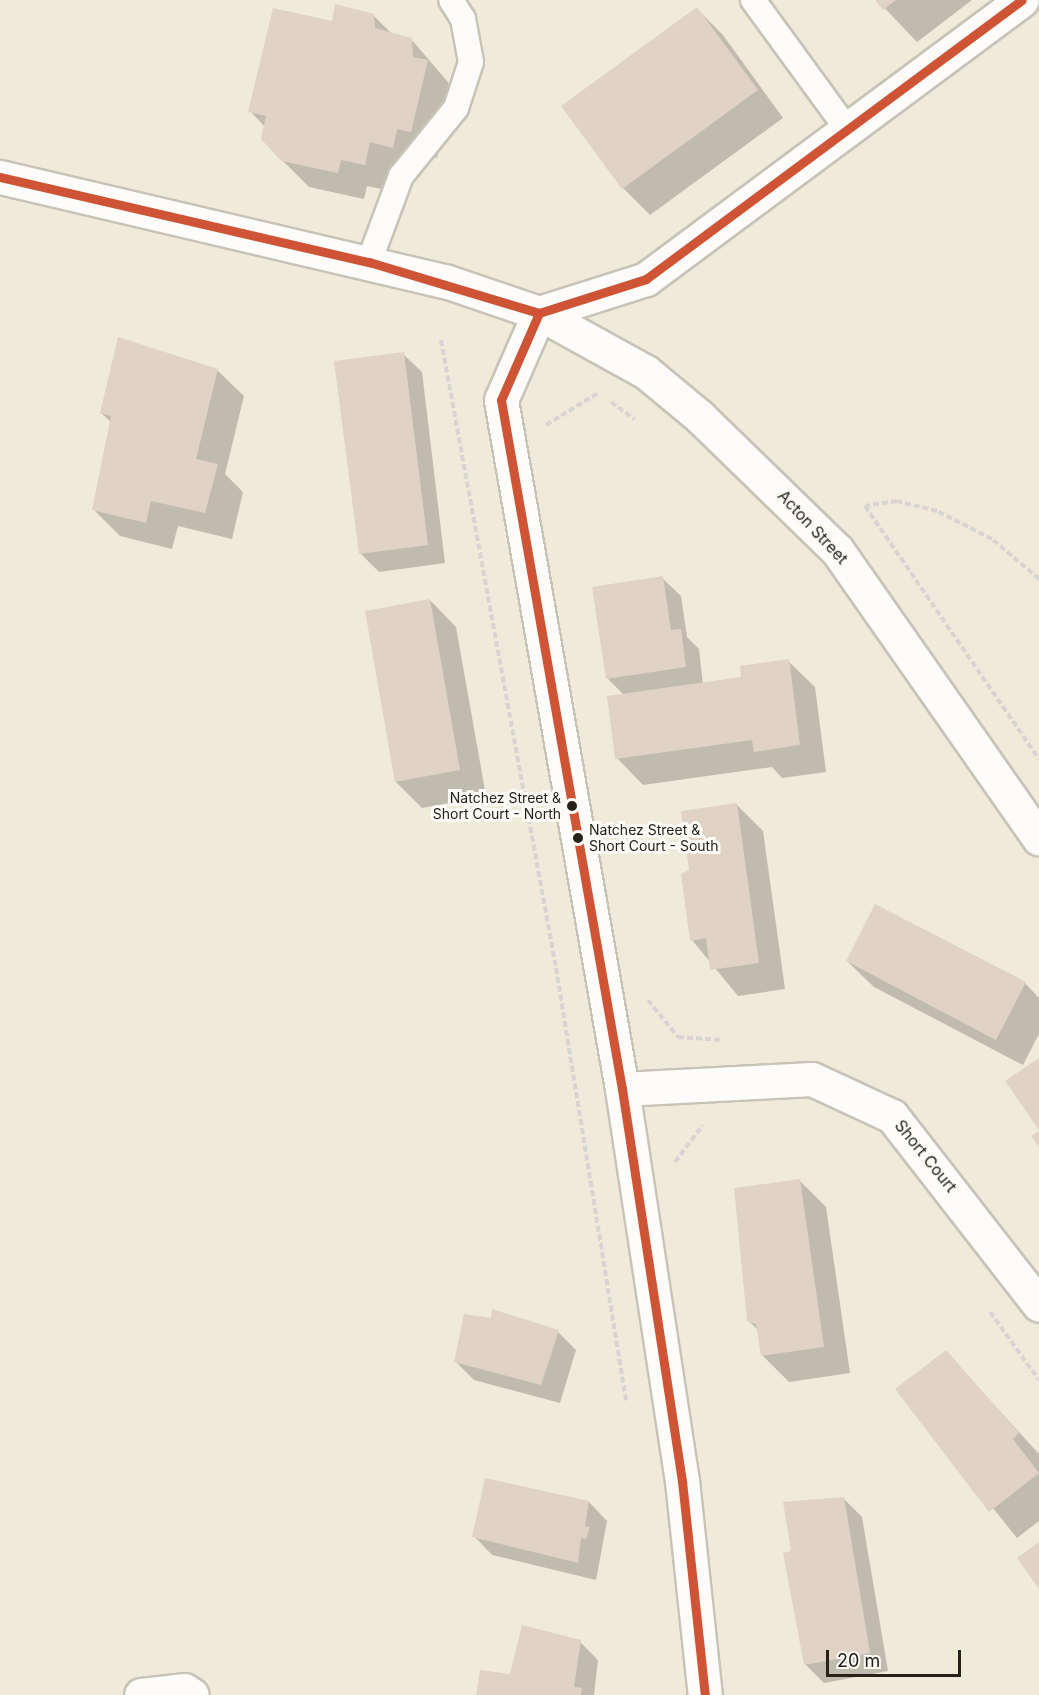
<!DOCTYPE html>
<style>
body{margin:0}
#map{position:relative;width:1039px;height:1695px;overflow:hidden;background:#f0eadb;font-family:Inter,sans-serif}
div>[style]{position:absolute}
.shadow>*{inset:0;background:#0003}
.building>*{inset:0;background:#e0d3c6}
.path>*{height:4px;margin-top:-2px;transform-origin:0;background:repeating-linear-gradient(90deg,#d6d5d1 0 6px,transparent 0 9px)}
.roads{filter:drop-shadow(2px 0 #c8c3b7) drop-shadow(-2px 0 #c8c3b7) drop-shadow(0 2px #c8c3b7) drop-shadow(0 -2px #c8c3b7)}
.lane>*{height:24px;margin:-12px;padding:0 12px;transform-origin:12px;border-radius:12px;background:#fdfcfa}
.street>*{height:33px;margin:-16.5px;padding:0 16.5px;transform-origin:16.5px;border-radius:16.5px;background:#fdfcfa}
.bus-1>*{height:9px;margin:-4.5px;padding:0 4.5px;transform-origin:4.5px;border-radius:4.5px;background:#cf5436}
.dots>*{width:16px;height:16px;translate:-50% -50%;box-sizing:border-box;border:3px solid #fdfbf6;border-radius:50%}
span{translate:-50% -50%;white-space:nowrap;text-align:center;line-height:1.15;-webkit-text-stroke:6px #fdfbf6;paint-order:stroke}
.bus-label{font-size:14px;color:#272219}
.right{translate:-100% -50%;text-align:right}
.left{translate:0 -50%;text-align:left}
.street-label{font-size:16px;color:#272219}
.scale{position:absolute;left:826px;top:1650px;width:135px;height:27px;box-sizing:border-box;border:3px solid #272219;border-top:0;padding-left:8px;font-size:18px;line-height:21px;white-space:nowrap;color:#272219;-webkit-text-stroke:4px #fdfbf6;paint-order:stroke}
</style>
<div id="map">
<div class="shadow">
<div style="clip-path:polygon(877px 0,972px 0,917px 42px)"></div>
<div style="clip-path:polygon(697px 9px,723px 35px,783px 118px,650px 215px,623px 188px,564px 106px)"></div>
<div style="clip-path:polygon(373px 15px,393px 35px,411px 39px,453px 88px,437px 158px,424px 155px,420px 173px,396px 168px,391px 191px,367px 186px,364px 199px,309px 187px,282px 160px,265px 127px,250px 111px,333px 23px)"></div>
<div style="clip-path:polygon(403px 354px,422px 372px,445px 563px,379px 572px,360px 553px)"></div>
<div style="clip-path:polygon(217px 370px,244px 396px,225px 474px,243px 492px,232px 539px,178px 526px,172px 549px,120px 536px,94px 510px,111px 422px,101px 413px)"></div>
<div style="clip-path:polygon(662px 578px,681px 596px,687px 637px,699px 649px,703px 684px,743px 678px,788px 661px,815px 687px,826px 772px,782px 778px,772px 767px,643px 785px,617px 758px,624px 695px,607px 678px)"></div>
<div style="clip-path:polygon(430px 600px,456px 627px,486px 796px,422px 808px,396px 782px)"></div>
<div style="clip-path:polygon(737px 805px,763px 831px,785px 989px,738px 996px,692px 940px)"></div>
<div style="clip-path:polygon(847px 961px,1025px 983px,1039px 998px,1039px 1034px,1023px 1065px,874px 987px)"></div>
<div style="clip-path:polygon(799px 1180px,826px 1207px,850px 1373px,789px 1382px,763px 1356px,759px 1331px,748px 1320px)"></div>
<div style="clip-path:polygon(558px 1332px,576px 1350px,560px 1403px,474px 1380px,456px 1362px)"></div>
<div style="clip-path:polygon(946px 1352px,1039px 1454px,1039px 1521px,1017px 1538px,897px 1389px)"></div>
<div style="clip-path:polygon(843px 1498px,862px 1517px,888px 1671px,824px 1683px,805px 1664px,793px 1552px)"></div>
<div style="clip-path:polygon(589px 1502px,607px 1521px,596px 1580px,492px 1555px,474px 1536px)"></div>
<div style="clip-path:polygon(580px 1642px,598px 1660px,594px 1695px,478px 1695px)"></div>
</div>
<div class="building">
<div style="clip-path:polygon(875px 0,896px 0,883px 10px)"></div>
<div style="clip-path:polygon(335px 4px,374px 14px,375px 28px,412px 38px,413px 57px,428px 60px,411px 132px,397px 129px,393px 148px,370px 142px,365px 165px,341px 160px,338px 173px,281px 161px,261px 139px,266px 116px,248px 112px,273px 8px,332px 21px)"></div>
<div style="clip-path:polygon(697px 7px,758px 90px,622px 189px,561px 106px)"></div>
<div style="clip-path:polygon(118px 337px,218px 369px,196px 459px,218px 464px,205px 513px,151px 501px,146px 523px,92px 510px,111px 416px,100px 413px)"></div>
<div style="clip-path:polygon(404px 352px,428px 545px,359px 554px,334px 361px)"></div>
<div style="clip-path:polygon(663px 576px,671px 630px,681px 629px,686px 667px,606px 679px,592px 587px)"></div>
<div style="clip-path:polygon(430px 599px,460px 770px,395px 782px,365px 611px)"></div>
<div style="clip-path:polygon(789px 659px,800px 745px,754px 752px,752px 740px,615px 759px,607px 696px,741px 677px,740px 666px)"></div>
<div style="clip-path:polygon(737px 803px,759px 963px,710px 970px,706px 938px,690px 941px,681px 874px,689px 870px,681px 811px)"></div>
<div style="clip-path:polygon(875px 904px,1026px 982px,996px 1040px,846px 961px)"></div>
<div style="clip-path:polygon(1039px 1058px,1039px 1130px,1005px 1081px)"></div>
<div style="clip-path:polygon(1039px 1131px,1039px 1147px,1031px 1136px)"></div>
<div style="clip-path:polygon(800px 1179px,824px 1347px,761px 1356px,756px 1324px,747px 1321px,734px 1188px)"></div>
<div style="clip-path:polygon(492px 1309px,559px 1330px,541px 1385px,454px 1362px,464px 1314px,491px 1318px)"></div>
<div style="clip-path:polygon(946px 1350px,1019px 1433px,1013px 1439px,1039px 1473px,989px 1512px,895px 1389px)"></div>
<div style="clip-path:polygon(485px 1478px,589px 1501px,585px 1526px,590px 1527px,586px 1539px,581px 1538px,578px 1563px,472px 1537px)"></div>
<div style="clip-path:polygon(844px 1497px,870px 1653px,804px 1665px,783px 1553px,791px 1551px,783px 1502px)"></div>
<div style="clip-path:polygon(1039px 1542px,1039px 1589px,1017px 1558px)"></div>
<div style="clip-path:polygon(522px 1625px,581px 1640px,574px 1687px,582px 1688px,581px 1695px,476px 1695px,480px 1670px,510px 1674px)"></div>
</div>
<div class="path">
<div style="left:441px;top:340px;width:638px;rotate:79.62deg"></div>
<div style="left:556px;top:968px;width:439px;rotate:80.8deg"></div>
<div style="left:611px;top:402px;width:29px;rotate:36deg"></div>
<div style="left:546px;top:425px;width:61px;rotate:-31.6deg"></div>
<div style="left:1039px;top:579px;width:62px;rotate:-139.6deg"></div>
<div style="left:992px;top:539px;width:62px;rotate:-153deg"></div>
<div style="left:937px;top:511px;width:41px;rotate:-166deg"></div>
<div style="left:897px;top:501px;width:32px;rotate:171deg"></div>
<div style="left:865px;top:506px;width:307px;rotate:55.5deg"></div>
<div style="left:648px;top:1000px;width:48px;rotate:51deg"></div>
<div style="left:678px;top:1037px;width:44px;rotate:3.9deg"></div>
<div style="left:675px;top:1162px;width:46px;rotate:-52.9deg"></div>
<div style="left:990px;top:1312px;width:84px;rotate:54.2deg"></div>
</div>
<div class="roads">
<div class="lane">
<div style="left:753px;top:0;width:160px;rotate:53.9deg"></div>
<div style="left:369px;top:262px;width:92px;rotate:-69.6deg"></div>
<div style="left:401px;top:176px;width:87px;rotate:-51deg"></div>
<div style="left:456px;top:108px;width:48px;rotate:-71.9deg"></div>
<div style="left:471px;top:62px;width:44px;rotate:-100.5deg"></div>
<div style="left:463px;top:19px;width:22px;rotate:-122deg"></div>
</div>
<div class="street">
<div style="left:0;top:177px;width:457px;rotate:13.2deg"></div>
<div style="left:445px;top:281px;width:99px;rotate:18.8deg"></div>
<div style="left:539px;top:313px;width:122px;rotate:28.9deg"></div>
<div style="left:646px;top:372px;width:69px;rotate:39.7deg"></div>
<div style="left:699px;top:416px;width:192px;rotate:44.2deg"></div>
<div style="left:837px;top:550px;width:352px;rotate:55deg"></div>
<div style="left:539px;top:313px;width:95px;rotate:113.6deg"></div>
<div style="left:501px;top:400px;width:700px;rotate:80.04deg"></div>
<div style="left:622px;top:1089px;width:397px;rotate:81.3deg"></div>
<div style="left:682px;top:1481px;width:215px;rotate:83.9deg"></div>
<div style="left:539px;top:313px;width:112px;rotate:-17.6deg"></div>
<div style="left:646px;top:279px;width:468px;rotate:-36.6deg"></div>
<div style="left:622px;top:1089px;width:190px;rotate:-3deg"></div>
<div style="left:812px;top:1079px;width:88px;rotate:24.8deg"></div>
<div style="left:892px;top:1116px;width:239px;rotate:52.1deg"></div>
<div style="left:141px;top:1695px;width:43px;rotate:-6.6deg"></div>
<div style="left:184px;top:1690px;width:9px;rotate:32deg"></div>
</div>
</div>
<div class="bus-1">
<div style="left:0;top:177px;width:379px;rotate:13deg"></div>
<div style="left:369px;top:262px;width:177px;rotate:16.7deg"></div>
<div style="left:539px;top:313px;width:112px;rotate:-17.6deg"></div>
<div style="left:646px;top:279px;width:468px;rotate:-36.6deg"></div>
<div style="left:539px;top:313px;width:95px;rotate:113.6deg"></div>
<div style="left:501px;top:400px;width:700px;rotate:80.04deg"></div>
<div style="left:622px;top:1089px;width:397px;rotate:81.3deg"></div>
<div style="left:682px;top:1481px;width:215px;rotate:83.9deg"></div>
</div>
<div class="dots">
<div style="left:572px;top:806px;background:#272219"></div>
<div style="left:578px;top:838px;background:#272219"></div>
</div>
<div class="bus-label">
<span class="right" style="left:561px;top:806px">Natchez Street &amp;<br>Short Court - North</span>
<span class="left" style="left:589px;top:838px">Natchez Street &amp;<br>Short Court - South</span>
</div>
<div class="street-label">
<span style="left:813px;top:527px;rotate:47deg">Acton Street</span>
<span style="left:926px;top:1156px;rotate:51deg">Short Court</span>
</div>
<div class="scale">20 m</div>
</div>
